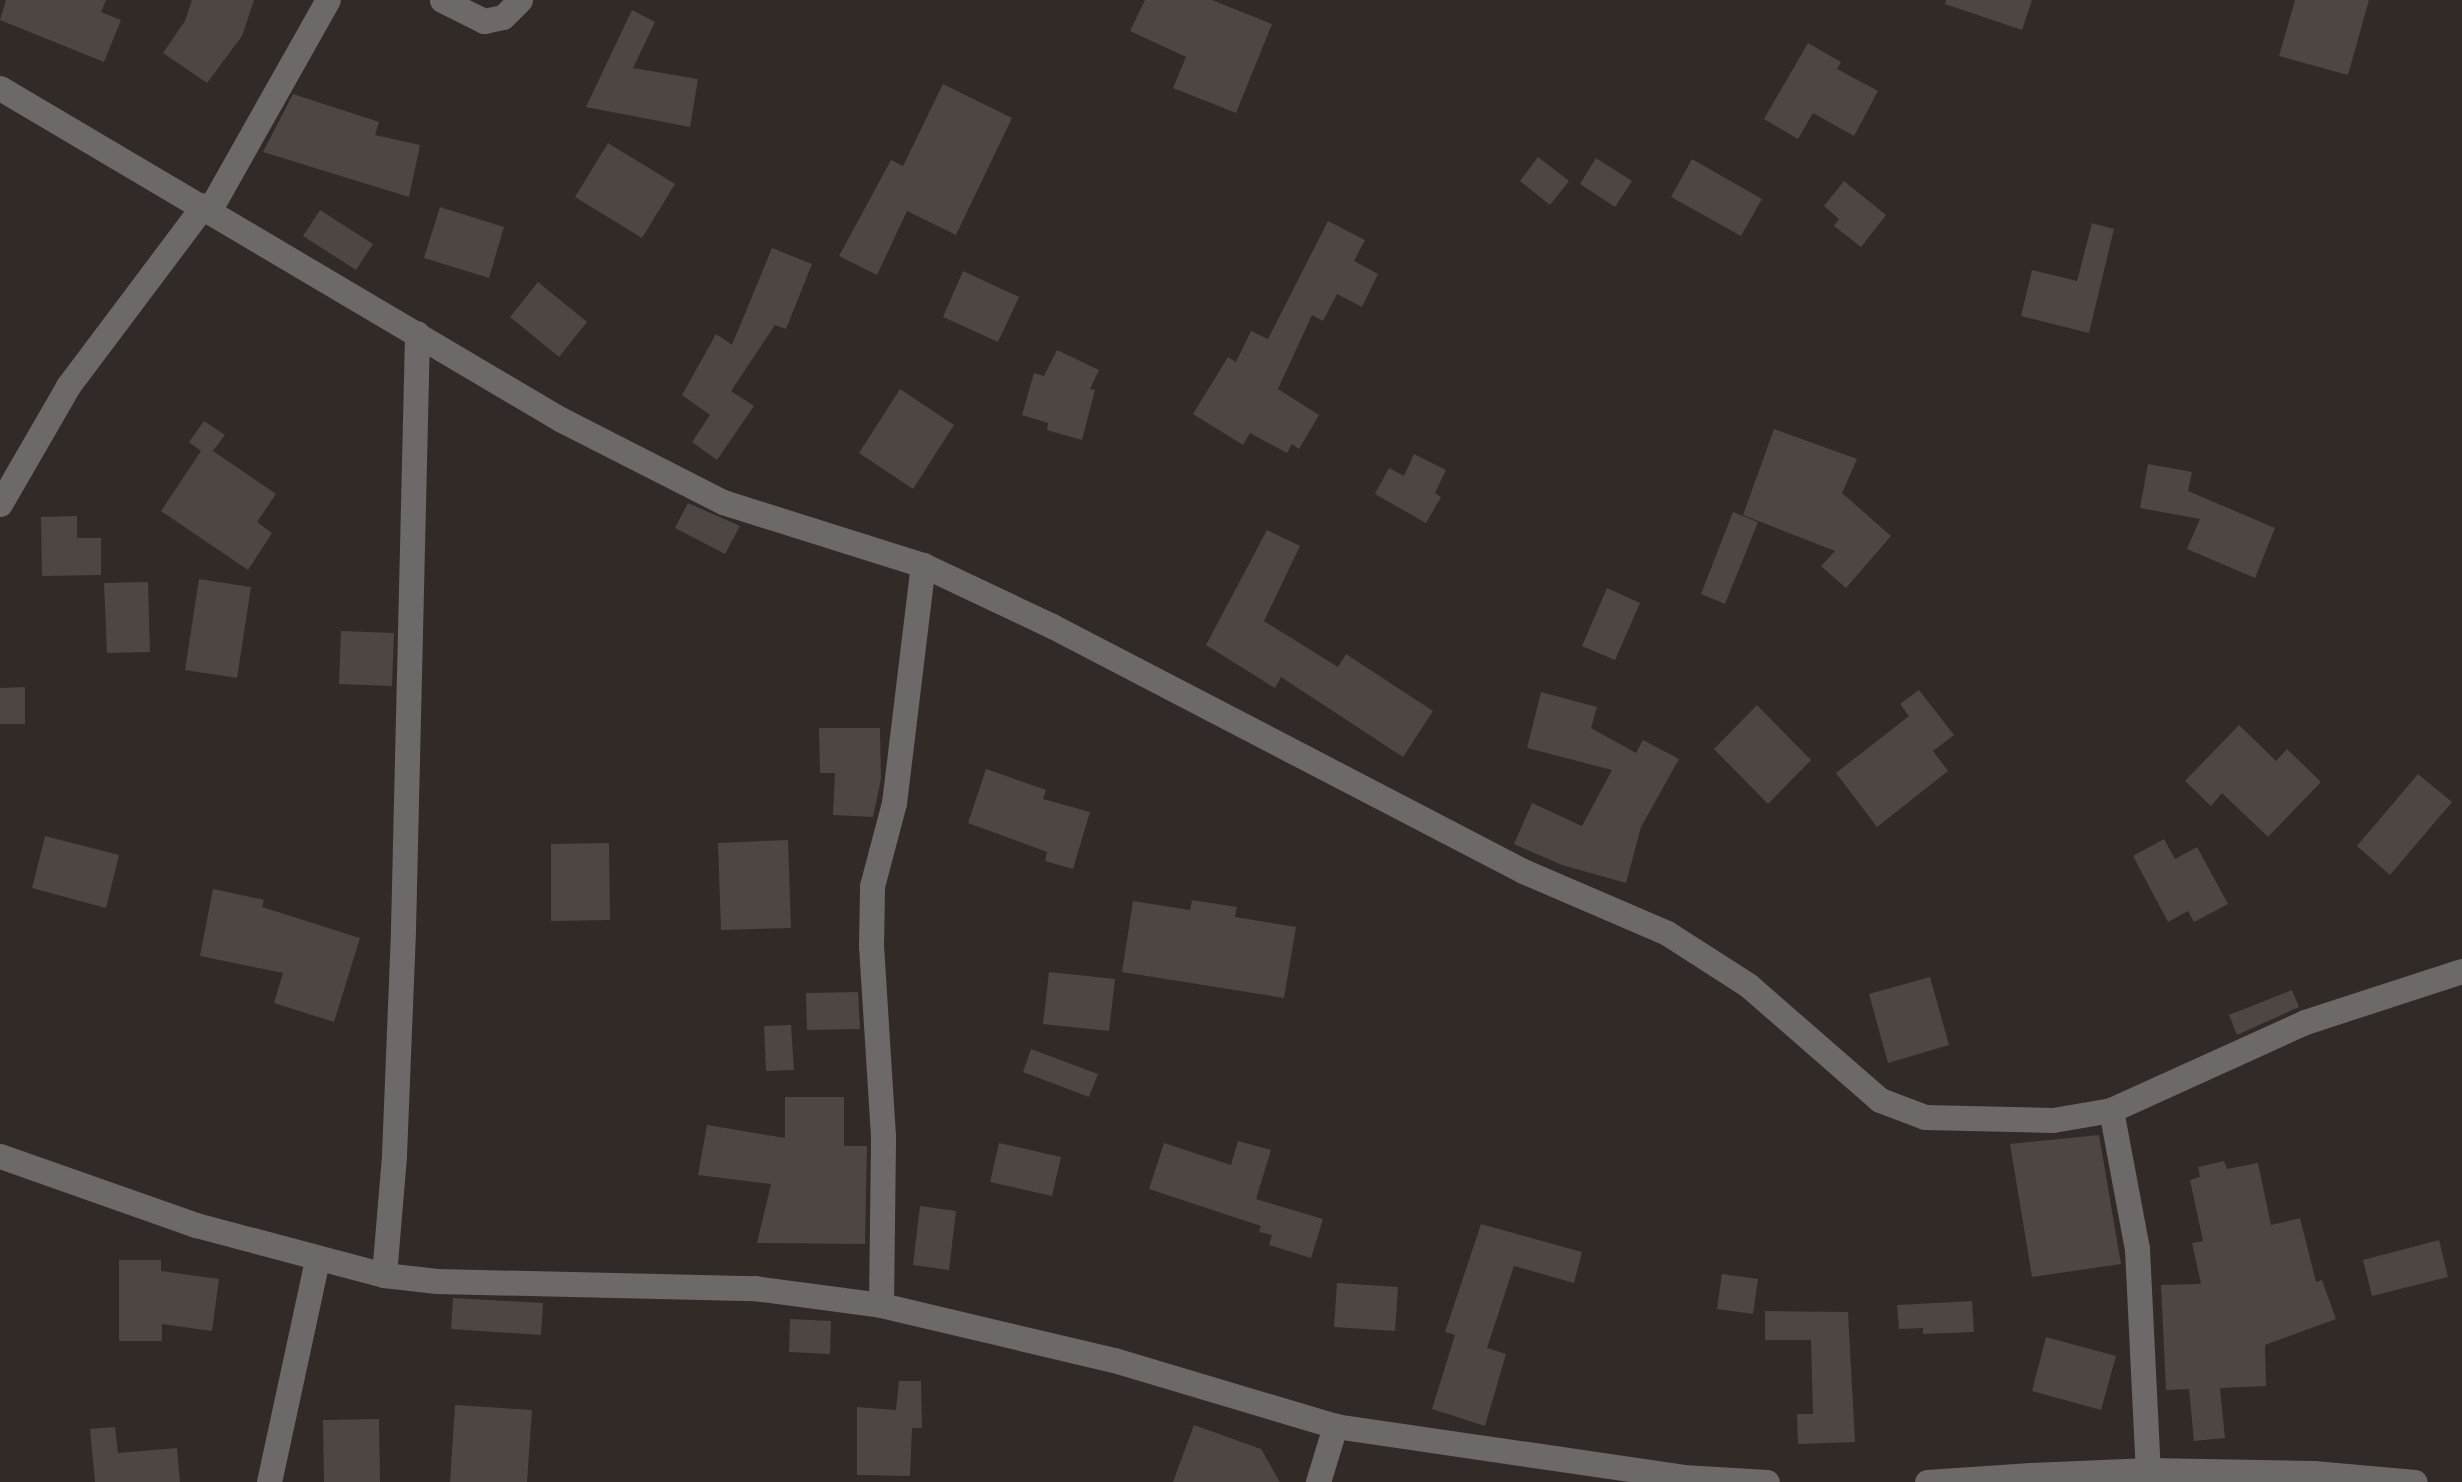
<!DOCTYPE html>
<style>
body{margin:0}
#map{position:relative;width:2462px;height:1482px;overflow:hidden;background:#312a27;font-family:Jost,sans-serif}
div>[style]{position:absolute}
.building>*{inset:0;background:#4d4642}
.street>*{height:25px;margin:-12.5px;padding:0 12.5px;transform-origin:12.5px;border-radius:12.5px;background:#6d6968}
span{translate:-50% -50%;white-space:nowrap;text-align:center;line-height:1.15;-webkit-text-stroke:10px #161412;paint-order:stroke}
</style>
<div id="map">
<div class="building">
<div style="clip-path:polygon(6px 0,106px 0,101px 12px,121px 20px,104px 62px,0 20px)"></div>
<div style="clip-path:polygon(192px 0,254px 0,242px 36px,207px 83px,163px 53px,185px 21px)"></div>
<div style="clip-path:polygon(1145px 0,1212px 0,1272px 24px,1236px 113px,1173px 88px,1186px 57px,1130px 31px)"></div>
<div style="clip-path:polygon(1946px 0,2032px 0,2022px 30px,1945px 4px)"></div>
<div style="clip-path:polygon(2295px 0,2369px 0,2348px 75px,2279px 56px)"></div>
<div style="clip-path:polygon(632px 10px,655px 22px,633px 68px,698px 79px,690px 127px,586px 107px)"></div>
<div style="clip-path:polygon(1808px 43px,1841px 62px,1837px 69px,1878px 91px,1854px 136px,1813px 113px,1798px 139px,1764px 119px)"></div>
<div style="clip-path:polygon(943px 84px,1012px 118px,956px 235px,907px 211px,877px 275px,839px 256px,891px 160px,903px 166px)"></div>
<div style="clip-path:polygon(293px 94px,379px 122px,375px 135px,420px 145px,409px 197px,263px 152px)"></div>
<div style="clip-path:polygon(608px 143px,675px 184px,642px 238px,575px 197px)"></div>
<div style="clip-path:polygon(1538px 157px,1569px 181px,1550px 205px,1520px 181px)"></div>
<div style="clip-path:polygon(1596px 158px,1632px 181px,1615px 207px,1580px 184px)"></div>
<div style="clip-path:polygon(1692px 159px,1762px 199px,1741px 236px,1671px 197px)"></div>
<div style="clip-path:polygon(1844px 181px,1886px 215px,1861px 247px,1834px 226px,1839px 219px,1824px 206px)"></div>
<div style="clip-path:polygon(440px 207px,504px 227px,489px 278px,424px 258px)"></div>
<div style="clip-path:polygon(320px 210px,373px 244px,356px 270px,303px 236px)"></div>
<div style="clip-path:polygon(1328px 221px,1365px 240px,1354px 261px,1378px 274px,1362px 307px,1337px 294px,1323px 321px,1312px 315px,1278px 389px,1319px 415px,1299px 449px,1292px 444px,1287px 453px,1250px 433px,1243px 445px,1193px 414px,1228px 357px,1236px 362px,1251px 331px,1268px 339px)"></div>
<div style="clip-path:polygon(2092px 223px,2114px 229px,2089px 333px,2021px 316px,2032px 270px,2077px 281px)"></div>
<div style="clip-path:polygon(772px 248px,812px 264px,786px 329px,775px 325px,731px 391px,754px 406px,717px 460px,692px 442px,710px 415px,682px 395px,716px 334px,732px 345px)"></div>
<div style="clip-path:polygon(963px 271px,1019px 297px,998px 342px,943px 317px)"></div>
<div style="clip-path:polygon(538px 282px,587px 322px,559px 357px,510px 317px)"></div>
<div style="clip-path:polygon(1057px 350px,1099px 370px,1090px 389px,1095px 390px,1082px 440px,1047px 430px,1048px 423px,1022px 415px,1034px 373px,1044px 376px)"></div>
<div style="clip-path:polygon(900px 389px,954px 425px,913px 489px,859px 453px)"></div>
<div style="clip-path:polygon(204px 421px,225px 435px,213px 451px,276px 494px,257px 522px,272px 533px,248px 570px,161px 511px,201px 451px,189px 442px)"></div>
<div style="clip-path:polygon(1774px 429px,1857px 459px,1842px 493px,1891px 536px,1846px 588px,1821px 566px,1835px 551px,1743px 515px)"></div>
<div style="clip-path:polygon(1414px 454px,1446px 470px,1435px 493px,1441px 497px,1426px 523px,1375px 494px,1389px 468px,1404px 476px)"></div>
<div style="clip-path:polygon(2148px 464px,2192px 472px,2188px 491px,2275px 528px,2255px 578px,2187px 549px,2200px 519px,2140px 508px)"></div>
<div style="clip-path:polygon(688px 503px,740px 526px,725px 554px,675px 528px)"></div>
<div style="clip-path:polygon(1733px 512px,1758px 522px,1725px 604px,1701px 594px)"></div>
<div style="clip-path:polygon(77px 516px,77px 538px,101px 538px,101px 575px,42px 576px,41px 517px)"></div>
<div style="clip-path:polygon(1267px 530px,1300px 546px,1264px 621px,1338px 667px,1346px 654px,1433px 711px,1403px 757px,1281px 677px,1275px 688px,1206px 645px)"></div>
<div style="clip-path:polygon(199px 579px,251px 587px,237px 678px,185px 670px)"></div>
<div style="clip-path:polygon(148px 582px,150px 652px,107px 653px,104px 583px)"></div>
<div style="clip-path:polygon(1607px 588px,1640px 603px,1615px 660px,1582px 646px)"></div>
<div style="clip-path:polygon(341px 631px,394px 633px,392px 686px,339px 684px)"></div>
<div style="clip-path:polygon(25px 687px,25px 724px,0 724px,0 688px)"></div>
<div style="clip-path:polygon(1919px 690px,1954px 735px,1933px 751px,1948px 771px,1877px 827px,1836px 773px,1909px 716px,1900px 704px)"></div>
<div style="clip-path:polygon(1541px 692px,1597px 707px,1591px 728px,1636px 753px,1643px 740px,1679px 759px,1641px 827px,1626px 883px,1562px 865px,1514px 844px,1532px 803px,1582px 826px,1612px 770px,1527px 748px)"></div>
<div style="clip-path:polygon(1757px 705px,1811px 760px,1768px 804px,1714px 749px)"></div>
<div style="clip-path:polygon(2239px 725px,2276px 761px,2287px 749px,2321px 782px,2268px 837px,2222px 793px,2211px 806px,2185px 781px)"></div>
<div style="clip-path:polygon(819px 728px,880px 728px,881px 779px,873px 817px,833px 815px,835px 773px,820px 773px)"></div>
<div style="clip-path:polygon(986px 769px,1046px 790px,1043px 799px,1090px 812px,1073px 869px,1045px 861px,1047px 852px,968px 823px)"></div>
<div style="clip-path:polygon(2418px 774px,2452px 802px,2390px 875px,2357px 846px)"></div>
<div style="clip-path:polygon(45px 836px,119px 855px,106px 908px,32px 888px)"></div>
<div style="clip-path:polygon(2164px 839px,2175px 859px,2197px 847px,2228px 904px,2194px 922px,2188px 911px,2168px 922px,2133px 856px)"></div>
<div style="clip-path:polygon(788px 840px,791px 928px,721px 930px,718px 843px)"></div>
<div style="clip-path:polygon(609px 843px,610px 920px,551px 921px,551px 844px)"></div>
<div style="clip-path:polygon(213px 889px,264px 900px,262px 907px,360px 938px,334px 1022px,274px 1003px,283px 973px,200px 956px)"></div>
<div style="clip-path:polygon(1192px 900px,1237px 907px,1235px 917px,1296px 927px,1284px 998px,1122px 972px,1133px 901px,1190px 910px)"></div>
<div style="clip-path:polygon(1049px 972px,1115px 979px,1109px 1031px,1043px 1024px)"></div>
<div style="clip-path:polygon(1930px 977px,1949px 1045px,1888px 1063px,1869px 994px)"></div>
<div style="clip-path:polygon(2292px 990px,2299px 1007px,2237px 1035px,2229px 1015px)"></div>
<div style="clip-path:polygon(858px 992px,860px 1029px,807px 1030px,806px 993px)"></div>
<div style="clip-path:polygon(791px 1025px,794px 1070px,766px 1071px,764px 1026px)"></div>
<div style="clip-path:polygon(1031px 1049px,1098px 1074px,1089px 1097px,1023px 1072px)"></div>
<div style="clip-path:polygon(785px 1097px,844px 1097px,844px 1146px,867px 1146px,865px 1244px,757px 1243px,771px 1184px,698px 1175px,707px 1125px,785px 1138px)"></div>
<div style="clip-path:polygon(2099px 1135px,2121px 1264px,2032px 1277px,2010px 1144px)"></div>
<div style="clip-path:polygon(1238px 1141px,1271px 1150px,1256px 1199px,1323px 1219px,1311px 1258px,1269px 1245px,1272px 1235px,1259px 1232px,1261px 1226px,1149px 1189px,1164px 1143px,1231px 1165px)"></div>
<div style="clip-path:polygon(999px 1143px,1061px 1157px,1052px 1196px,990px 1182px)"></div>
<div style="clip-path:polygon(2224px 1161px,2227px 1169px,2258px 1163px,2271px 1225px,2300px 1218px,2316px 1282px,2322px 1280px,2336px 1319px,2265px 1345px,2266px 1386px,2220px 1388px,2225px 1438px,2194px 1441px,2189px 1389px,2166px 1390px,2161px 1285px,2201px 1284px,2192px 1243px,2203px 1241px,2190px 1180px,2200px 1177px,2198px 1167px)"></div>
<div style="clip-path:polygon(920px 1206px,956px 1211px,949px 1270px,913px 1265px)"></div>
<div style="clip-path:polygon(1481px 1224px,1582px 1252px,1574px 1283px,1514px 1266px,1487px 1348px,1506px 1354px,1485px 1426px,1432px 1409px,1455px 1335px,1445px 1332px)"></div>
<div style="clip-path:polygon(2439px 1240px,2448px 1277px,2372px 1296px,2363px 1260px)"></div>
<div style="clip-path:polygon(119px 1260px,161px 1260px,161px 1271px,219px 1279px,212px 1331px,162px 1324px,162px 1341px,119px 1341px)"></div>
<div style="clip-path:polygon(1722px 1274px,1758px 1279px,1753px 1314px,1717px 1309px)"></div>
<div style="clip-path:polygon(1337px 1283px,1398px 1287px,1395px 1331px,1334px 1327px)"></div>
<div style="clip-path:polygon(453px 1298px,543px 1303px,541px 1335px,451px 1329px)"></div>
<div style="clip-path:polygon(1972px 1301px,1974px 1332px,1923px 1334px,1923px 1328px,1899px 1329px,1897px 1305px)"></div>
<div style="clip-path:polygon(1765px 1311px,1848px 1312px,1855px 1442px,1798px 1444px,1797px 1414px,1813px 1414px,1811px 1340px,1765px 1340px)"></div>
<div style="clip-path:polygon(790px 1319px,831px 1321px,830px 1354px,789px 1352px)"></div>
<div style="clip-path:polygon(2046px 1337px,2116px 1356px,2101px 1410px,2032px 1391px)"></div>
<div style="clip-path:polygon(899px 1381px,921px 1381px,922px 1428px,912px 1428px,910px 1476px,857px 1475px,857px 1407px,896px 1410px)"></div>
<div style="clip-path:polygon(455px 1405px,532px 1410px,527px 1482px,450px 1482px)"></div>
<div style="clip-path:polygon(379px 1419px,380px 1482px,324px 1482px,323px 1420px)"></div>
<div style="clip-path:polygon(1194px 1425px,1261px 1449px,1280px 1482px,1173px 1482px)"></div>
<div style="clip-path:polygon(115px 1427px,118px 1453px,177px 1448px,180px 1482px,95px 1482px,90px 1429px)"></div>
</div>
<div class="street">
<div style="left:442px;top:0;width:47px;rotate:26.6deg"></div>
<div style="left:484px;top:21px;width:19px;rotate:-12deg"></div>
<div style="left:503px;top:17px;width:24px;rotate:-45deg"></div>
<div style="left:0;top:88px;width:651px;rotate:30.59deg"></div>
<div style="left:560px;top:419px;width:183px;rotate:27deg"></div>
<div style="left:723px;top:502px;width:210px;rotate:17.5deg"></div>
<div style="left:923px;top:565px;width:143px;rotate:25.3deg"></div>
<div style="left:1052px;top:626px;width:531px;rotate:27.48deg"></div>
<div style="left:1523px;top:871px;width:157px;rotate:23.3deg"></div>
<div style="left:1667px;top:933px;width:96px;rotate:32.7deg"></div>
<div style="left:1748px;top:985px;width:175px;rotate:41.1deg"></div>
<div style="left:1880px;top:1100px;width:48px;rotate:20.7deg"></div>
<div style="left:1925px;top:1117px;width:128px;rotate:1.3deg"></div>
<div style="left:2053px;top:1120px;width:59px;rotate:-9.8deg"></div>
<div style="left:2111px;top:1110px;width:213px;rotate:-24.4deg"></div>
<div style="left:2305px;top:1022px;width:165px;rotate:-18deg"></div>
<div style="left:210px;top:209px;width:240px;rotate:-60.6deg"></div>
<div style="left:0;top:504px;width:136px;rotate:-60deg"></div>
<div style="left:68px;top:386px;width:226px;rotate:-53.1deg"></div>
<div style="left:2111px;top:1110px;width:141px;rotate:79.4deg"></div>
<div style="left:2137px;top:1249px;width:221px;rotate:87.2deg"></div>
<div style="left:0;top:1156px;width:208px;rotate:19.4deg"></div>
<div style="left:196px;top:1225px;width:195px;rotate:14.9deg"></div>
<div style="left:384px;top:1275px;width:53px;rotate:6.5deg"></div>
<div style="left:437px;top:1281px;width:317px;rotate:1.3deg"></div>
<div style="left:754px;top:1288px;width:128px;rotate:7.6deg"></div>
<div style="left:881px;top:1305px;width:239px;rotate:13.3deg"></div>
<div style="left:1114px;top:1360px;width:231px;rotate:16.6deg"></div>
<div style="left:1335px;top:1426px;width:352px;rotate:8.3deg"></div>
<div style="left:1683px;top:1477px;width:84px;rotate:3.4deg"></div>
<div style="left:384px;top:1275px;width:120px;rotate:-85.2deg"></div>
<div style="left:394px;top:1155px;width:226px;rotate:-87.7deg"></div>
<div style="left:403px;top:929px;width:596px;rotate:-88.65deg"></div>
<div style="left:881px;top:1305px;width:169px;rotate:-89.3deg"></div>
<div style="left:883px;top:1136px;width:190px;rotate:-93.6deg"></div>
<div style="left:871px;top:946px;width:60px;rotate:-89deg"></div>
<div style="left:872px;top:886px;width:86px;rotate:-75.2deg"></div>
<div style="left:894px;top:803px;width:240px;rotate:-83.1deg"></div>
<div style="left:2031px;top:1475px;width:117px;rotate:-2.4deg"></div>
<div style="left:2148px;top:1470px;width:165px;rotate:1deg"></div>
<div style="left:2313px;top:1473px;width:102px;rotate:5deg"></div>
<div style="left:269px;top:1482px;width:227px;rotate:-77.8deg"></div>
<div style="left:1318px;top:1482px;width:59px;rotate:-73.1deg"></div>
<div style="left:1927px;top:1482px;width:104px;rotate:-3.9deg"></div>
<div style="left:2031px;top:1475px;width:13px;rotate:32deg"></div>
</div>
</div>
